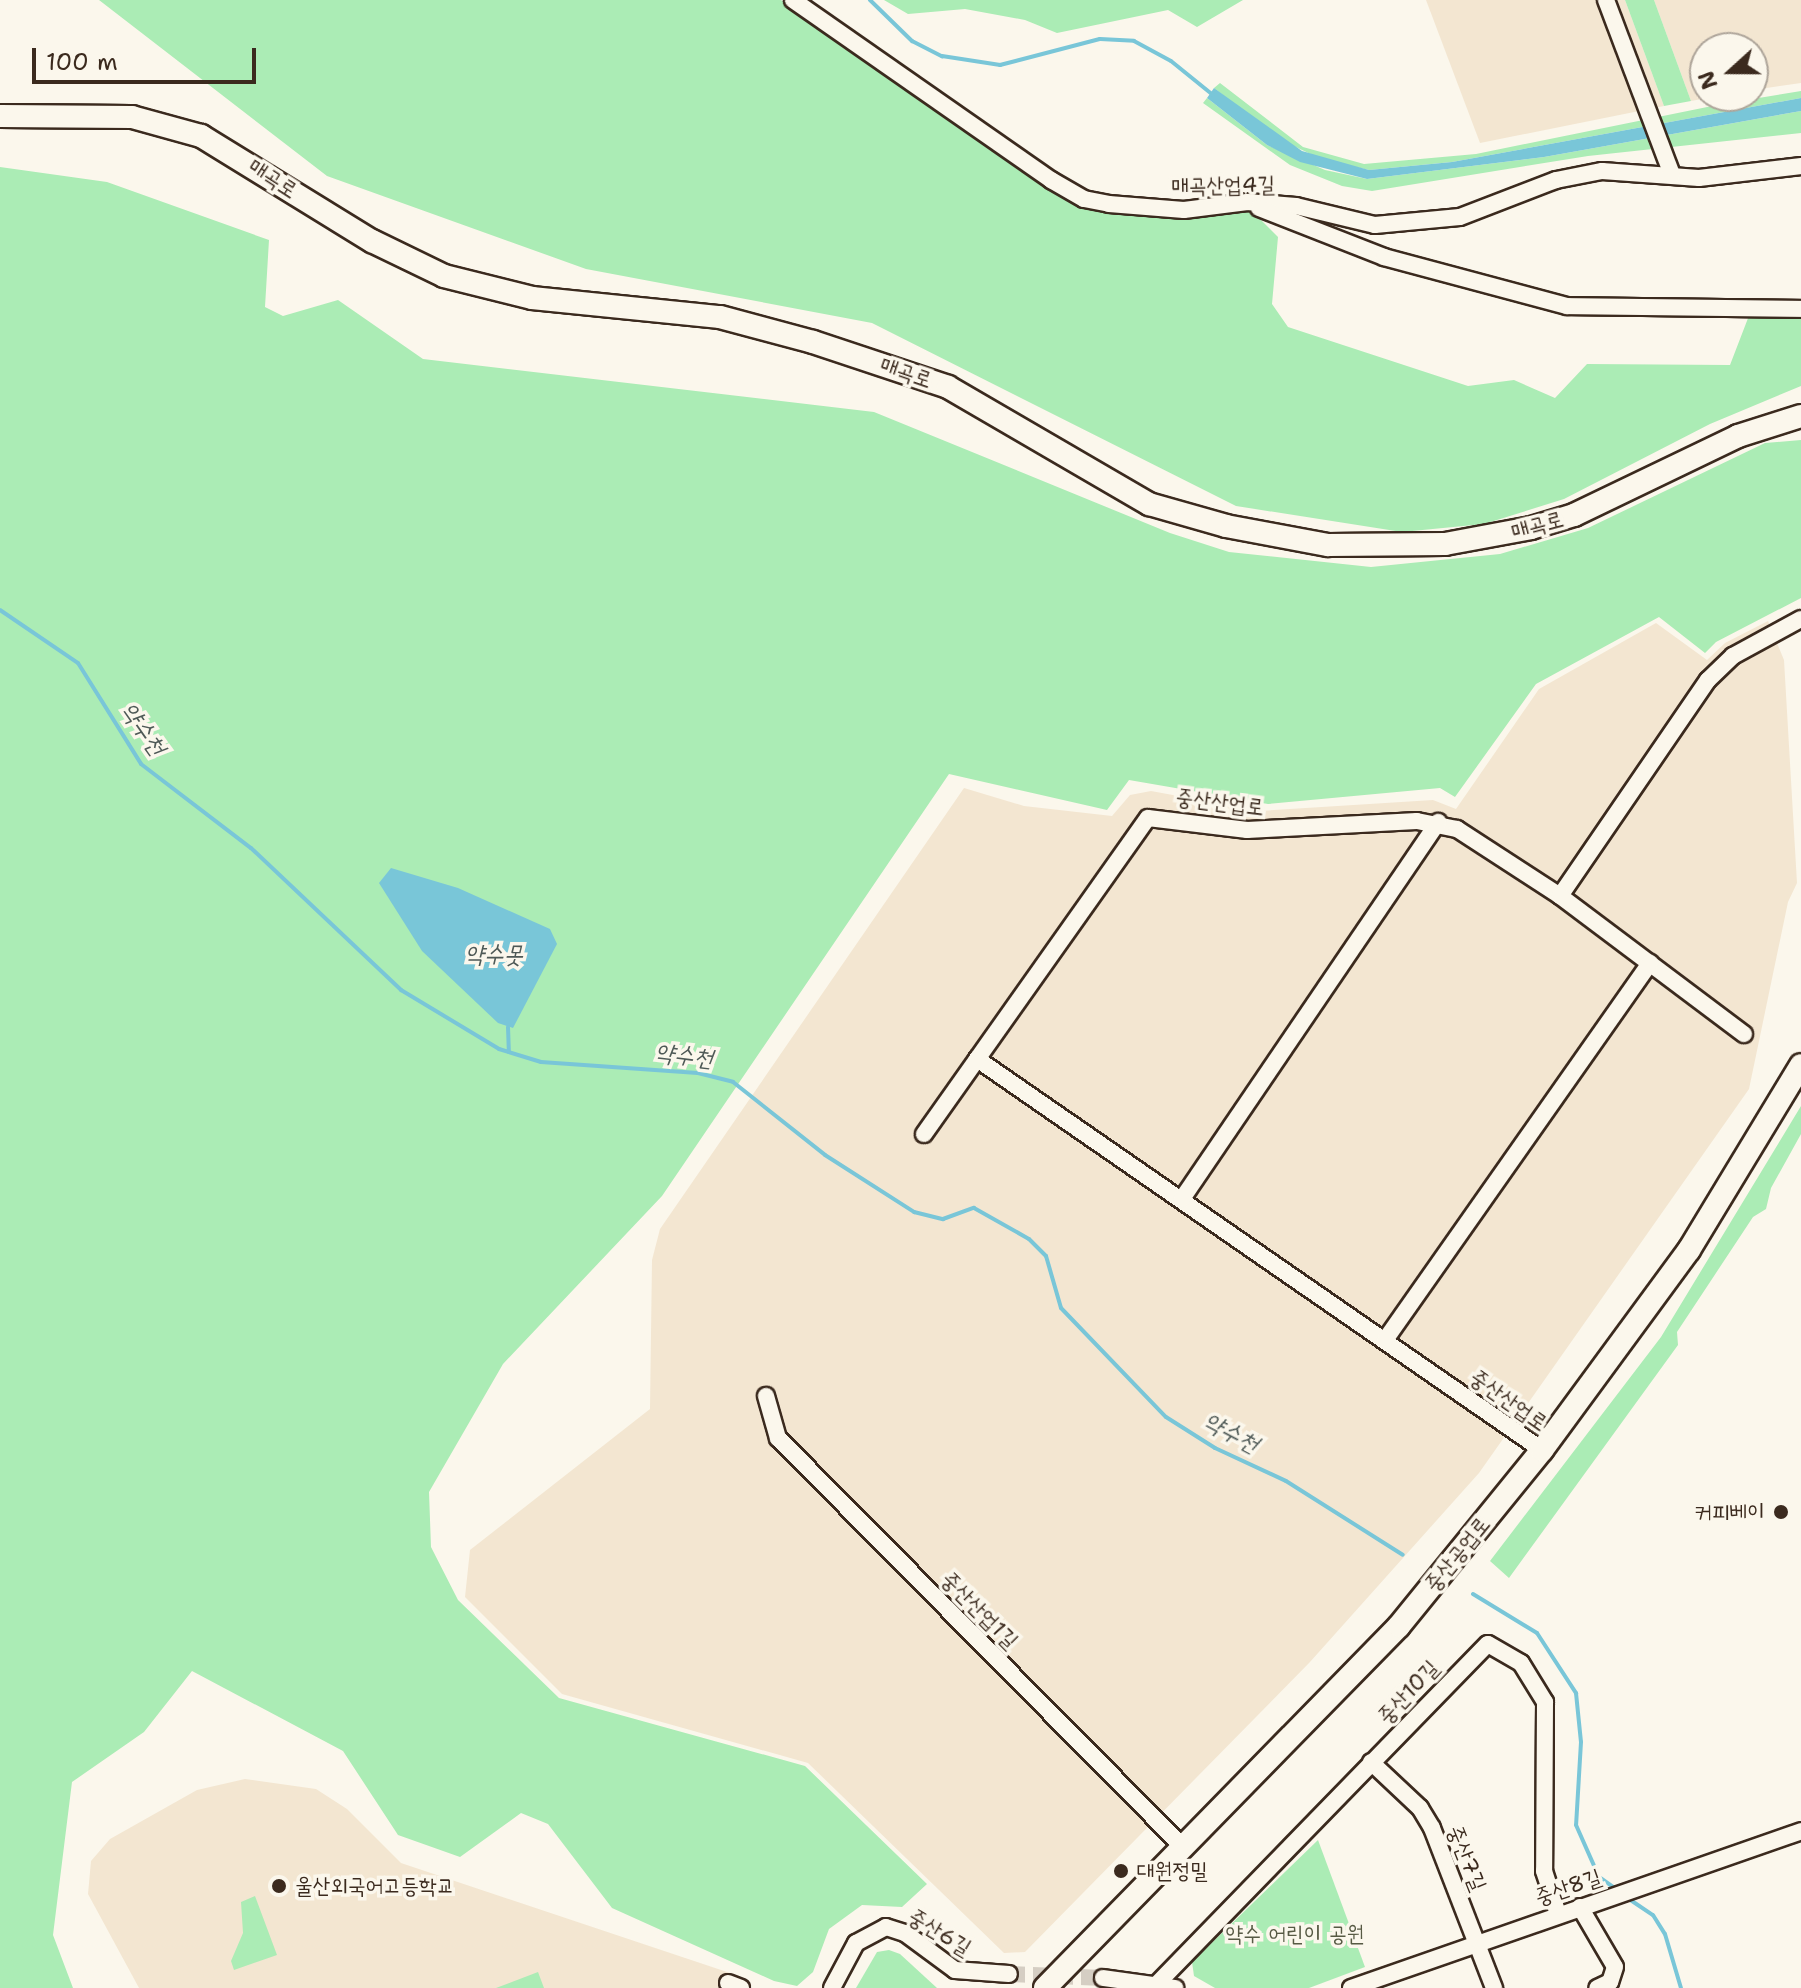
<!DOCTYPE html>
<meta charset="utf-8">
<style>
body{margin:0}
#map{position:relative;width:1801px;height:1988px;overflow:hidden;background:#fbf7ec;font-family:"Shantell Sans","Poor Story",sans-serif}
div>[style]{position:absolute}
.built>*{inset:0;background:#f3e6d1}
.green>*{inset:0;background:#abecb5}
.water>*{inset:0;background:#79c6d8}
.stream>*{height:4px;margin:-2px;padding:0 2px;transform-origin:2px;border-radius:2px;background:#79c6d8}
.street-tunnel>*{height:16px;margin-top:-8px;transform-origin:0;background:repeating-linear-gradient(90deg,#d5cec3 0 16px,transparent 0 24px)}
.roads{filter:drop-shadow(2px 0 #3b2a1e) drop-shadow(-2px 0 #3b2a1e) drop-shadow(0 2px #3b2a1e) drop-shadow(0 -2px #3b2a1e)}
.street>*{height:16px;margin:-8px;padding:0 8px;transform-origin:8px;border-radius:8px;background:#fbf7ec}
.secondary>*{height:22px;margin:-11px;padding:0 11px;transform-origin:11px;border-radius:11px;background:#fbf7ec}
.dots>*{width:22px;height:22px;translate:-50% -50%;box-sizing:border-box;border:4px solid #fbf7ec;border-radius:50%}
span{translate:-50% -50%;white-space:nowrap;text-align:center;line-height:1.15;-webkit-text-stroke:7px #fbf7ec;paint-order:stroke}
.street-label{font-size:22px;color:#3b2a1e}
.poi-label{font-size:22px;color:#3b2a1e}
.right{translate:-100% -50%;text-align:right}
.left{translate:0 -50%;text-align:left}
.park-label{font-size:22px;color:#575a44}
.water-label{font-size:24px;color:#4e5956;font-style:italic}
.north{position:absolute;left:1689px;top:32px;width:80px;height:80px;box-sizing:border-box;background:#fbf7ec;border:2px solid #aea59a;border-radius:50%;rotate:249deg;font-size:22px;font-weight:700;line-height:32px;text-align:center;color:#3b2a1e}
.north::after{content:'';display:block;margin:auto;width:28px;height:36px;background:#3b2a1e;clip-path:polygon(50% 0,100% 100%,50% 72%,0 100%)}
.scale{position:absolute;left:32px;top:48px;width:224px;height:36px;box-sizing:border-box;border:4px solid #3b2a1e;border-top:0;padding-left:10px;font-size:24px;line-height:28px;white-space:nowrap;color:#3b2a1e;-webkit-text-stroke:6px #fbf7ec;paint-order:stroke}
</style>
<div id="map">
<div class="built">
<div style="clip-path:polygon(1426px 0,1625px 0,1664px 106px,1480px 143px)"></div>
<div style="clip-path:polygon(1654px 0,1801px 0,1801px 83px,1753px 90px,1753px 48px,1705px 48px,1705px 96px,1718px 96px,1691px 101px)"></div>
<div style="clip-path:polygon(1768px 621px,1784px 660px,1797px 883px,1788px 902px,1749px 1089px,1479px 1473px,1310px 1662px,1025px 1952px,1004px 1953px,808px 1763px,562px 1694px,465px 1597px,470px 1550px,650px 1409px,652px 1260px,660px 1229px,964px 788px,1024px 806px,1112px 816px,1130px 795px,1151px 791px,1260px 811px,1433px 800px,1456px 809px,1539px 689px,1656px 623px,1707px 660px,1725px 643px)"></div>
<div style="clip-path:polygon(245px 1779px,316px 1789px,347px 1809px,401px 1863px,739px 1976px,735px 1988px,139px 1988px,88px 1894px,91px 1861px,110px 1839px,197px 1790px)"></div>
</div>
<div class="green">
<div style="clip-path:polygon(99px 0,781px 0,894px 82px,1088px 208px,1108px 212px,1246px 210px,1256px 215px,1278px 237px,1272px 304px,1288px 327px,1468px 386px,1514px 380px,1555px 398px,1587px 364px,1730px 365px,1750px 313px,1801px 314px,1801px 386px,1710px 424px,1564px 499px,1484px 524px,1402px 532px,1236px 506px,872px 323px,586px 269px,327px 176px)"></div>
<div style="clip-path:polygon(884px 0,1243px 0,1197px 27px,1168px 10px,1057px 33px,1025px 20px,965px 9px,908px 14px)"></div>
<div style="clip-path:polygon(1625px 0,1654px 0,1691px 101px,1664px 106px)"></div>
<div style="clip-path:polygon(1220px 83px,1303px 147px,1364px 164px,1476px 154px,1722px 104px,1801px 91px,1801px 98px,1452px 162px,1369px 170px,1321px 159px,1279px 139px,1214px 88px)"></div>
<div style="clip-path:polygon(1207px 98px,1267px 145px,1325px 170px,1367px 179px,1544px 157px,1801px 111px,1801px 133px,1588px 156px,1372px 191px,1342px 186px,1290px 165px,1203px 103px)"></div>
<div style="clip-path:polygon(0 167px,107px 182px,269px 240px,265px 307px,283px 316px,338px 300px,423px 359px,874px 412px,1170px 533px,1229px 552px,1371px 567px,1500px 554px,1588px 528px,1765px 443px,1801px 440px,1801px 598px,1716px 642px,1705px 653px,1659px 617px,1536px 684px,1455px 797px,1440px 788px,1268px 804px,1129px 780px,1107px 810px,949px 774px,662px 1196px,503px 1364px,429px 1492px,431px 1547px,458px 1600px,559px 1698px,805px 1766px,927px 1884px,902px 1907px,862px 1905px,829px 1929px,813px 1972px,797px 1986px,774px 1981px,612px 1908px,548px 1824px,521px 1813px,460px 1857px,398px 1835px,343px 1751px,192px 1671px,144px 1732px,72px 1782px,53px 1935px,73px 1988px,0 1988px)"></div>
<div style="clip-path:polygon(1801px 1106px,1801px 1134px,1771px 1188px,1766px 1209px,1753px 1217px,1677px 1332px,1678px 1345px,1509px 1578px,1490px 1561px,1661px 1337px)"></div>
<div style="clip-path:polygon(1318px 1840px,1365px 1967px,1309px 1988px,1215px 1988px,1194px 1976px,1192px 1962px)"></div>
<div style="clip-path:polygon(255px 1896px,277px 1955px,234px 1970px,231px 1961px,243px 1933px,241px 1902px)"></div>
<div style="clip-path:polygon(889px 1950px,900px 1954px,937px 1988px,856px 1988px,877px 1952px)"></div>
<div style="clip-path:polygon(538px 1972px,544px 1988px,496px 1988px)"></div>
</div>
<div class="water">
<div style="clip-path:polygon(1214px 88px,1302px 151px,1369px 170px,1452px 162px,1801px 98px,1801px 111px,1544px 157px,1367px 179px,1300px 162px,1267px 145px,1207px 98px)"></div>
<div style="clip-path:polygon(391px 868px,458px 888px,550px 929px,557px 944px,513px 1028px,498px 1023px,422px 951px,379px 883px)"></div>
</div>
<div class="stream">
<div style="left:870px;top:0;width:59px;rotate:44.3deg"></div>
<div style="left:912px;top:41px;width:34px;rotate:27deg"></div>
<div style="left:942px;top:56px;width:59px;rotate:8.8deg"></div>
<div style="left:1000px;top:65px;width:103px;rotate:-14.6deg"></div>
<div style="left:1100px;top:39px;width:34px;rotate:3deg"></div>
<div style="left:1134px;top:41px;width:42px;rotate:28.4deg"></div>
<div style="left:1171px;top:61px;width:54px;rotate:39deg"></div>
<div style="left:0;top:610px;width:94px;rotate:34.2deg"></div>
<div style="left:78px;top:663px;width:119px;rotate:58deg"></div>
<div style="left:141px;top:764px;width:138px;rotate:37.4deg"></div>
<div style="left:251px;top:848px;width:207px;rotate:43.4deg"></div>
<div style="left:401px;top:990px;width:114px;rotate:31deg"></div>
<div style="left:499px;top:1049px;width:44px;rotate:17.2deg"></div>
<div style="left:541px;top:1062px;width:157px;rotate:4deg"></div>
<div style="left:698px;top:1073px;width:36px;rotate:14deg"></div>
<div style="left:733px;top:1082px;width:117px;rotate:38.4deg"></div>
<div style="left:825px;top:1155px;width:106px;rotate:32.6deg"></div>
<div style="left:914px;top:1212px;width:30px;rotate:14deg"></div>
<div style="left:943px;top:1219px;width:33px;rotate:-20deg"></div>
<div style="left:974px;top:1208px;width:63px;rotate:29.4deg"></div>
<div style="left:1029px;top:1239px;width:24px;rotate:45deg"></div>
<div style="left:1046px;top:1256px;width:54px;rotate:73.9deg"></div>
<div style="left:1061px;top:1308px;width:151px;rotate:46.1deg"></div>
<div style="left:1166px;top:1417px;width:58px;rotate:32.3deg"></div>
<div style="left:1215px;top:1448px;width:78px;rotate:24.9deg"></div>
<div style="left:1286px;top:1481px;width:138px;rotate:32.3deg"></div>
<div style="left:508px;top:1027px;width:25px;rotate:88deg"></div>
<div style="left:1473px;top:1594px;width:75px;rotate:31.4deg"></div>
<div style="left:1537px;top:1633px;width:72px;rotate:57deg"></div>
<div style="left:1576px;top:1693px;width:49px;rotate:84.2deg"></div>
<div style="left:1581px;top:1742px;width:83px;rotate:93.4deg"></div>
<div style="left:1576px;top:1825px;width:57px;rotate:66.1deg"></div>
<div style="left:1599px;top:1877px;width:21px;rotate:35deg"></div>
<div style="left:1626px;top:1897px;width:32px;rotate:34deg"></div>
<div style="left:1653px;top:1915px;width:22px;rotate:58deg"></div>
<div style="left:1665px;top:1934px;width:56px;rotate:73.5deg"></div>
</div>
<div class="street-tunnel">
<div style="left:1009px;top:1974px;width:94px;rotate:2.4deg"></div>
</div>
<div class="roads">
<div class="street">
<div style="left:793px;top:0;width:315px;rotate:34.9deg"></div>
<div style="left:1051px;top:180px;width:38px;rotate:30deg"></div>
<div style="left:1084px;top:199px;width:25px;rotate:11deg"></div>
<div style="left:1109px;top:204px;width:75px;rotate:4.6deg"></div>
<div style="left:1184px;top:210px;width:64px;rotate:-7.2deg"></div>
<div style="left:1247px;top:202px;width:49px;rotate:4.7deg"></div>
<div style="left:1296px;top:206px;width:81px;rotate:13.5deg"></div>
<div style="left:1375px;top:225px;width:85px;rotate:-5.4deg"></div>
<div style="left:1460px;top:217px;width:103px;rotate:-21.1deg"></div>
<div style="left:1556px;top:180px;width:47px;rotate:-11.1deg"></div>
<div style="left:1602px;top:171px;width:97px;rotate:4.1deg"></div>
<div style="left:1699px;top:178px;width:103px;rotate:-6.7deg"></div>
<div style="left:1606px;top:0;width:187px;rotate:69.3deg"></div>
<div style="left:1259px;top:208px;width:134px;rotate:21.4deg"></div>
<div style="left:1384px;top:257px;width:189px;rotate:15deg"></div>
<div style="left:1567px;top:306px;width:234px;rotate:0.7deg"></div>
<div style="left:1560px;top:896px;width:262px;rotate:-55.6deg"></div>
<div style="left:1708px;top:680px;width:35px;rotate:-44deg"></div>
<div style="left:1733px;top:656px;width:77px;rotate:-28.6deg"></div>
<div style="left:977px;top:1059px;width:687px;rotate:34.68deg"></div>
<div style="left:924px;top:1134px;width:387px;rotate:-54.7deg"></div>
<div style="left:1148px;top:818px;width:100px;rotate:6.9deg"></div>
<div style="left:1247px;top:830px;width:170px;rotate:-3deg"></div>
<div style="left:1417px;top:821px;width:41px;rotate:11.3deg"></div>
<div style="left:1457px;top:829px;width:123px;rotate:33deg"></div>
<div style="left:1560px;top:896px;width:230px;rotate:36.9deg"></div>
<div style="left:1182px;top:1199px;width:456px;rotate:-55.8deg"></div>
<div style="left:1385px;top:1340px;width:461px;rotate:-54.9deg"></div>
<div style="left:766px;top:1396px;width:44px;rotate:74.1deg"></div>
<div style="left:778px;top:1438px;width:574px;rotate:45.28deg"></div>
<div style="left:1371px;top:1762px;width:67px;rotate:43.2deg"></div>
<div style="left:1420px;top:1808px;width:23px;rotate:59deg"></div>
<div style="left:1432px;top:1828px;width:172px;rotate:68.8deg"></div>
<div style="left:1580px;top:1907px;width:69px;rotate:59.7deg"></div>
<div style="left:1615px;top:1967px;width:16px;rotate:108deg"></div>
<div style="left:1610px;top:1982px;width:14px;rotate:155deg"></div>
<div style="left:1103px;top:1978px;width:73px;rotate:7.9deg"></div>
<div style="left:728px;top:1983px;width:14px;rotate:21deg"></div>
<div style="left:832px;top:1988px;width:51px;rotate:-61.9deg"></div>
<div style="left:856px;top:1943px;width:34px;rotate:-28deg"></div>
<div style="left:886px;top:1927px;width:20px;rotate:18deg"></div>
<div style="left:905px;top:1933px;width:62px;rotate:36.5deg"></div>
<div style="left:955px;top:1970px;width:54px;rotate:4.2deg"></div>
<div style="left:1153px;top:1988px;width:480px;rotate:-45.8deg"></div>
<div style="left:1488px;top:1644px;width:38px;rotate:30deg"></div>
<div style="left:1521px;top:1663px;width:46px;rotate:58.4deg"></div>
<div style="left:1545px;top:1702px;width:169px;rotate:90.3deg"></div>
<div style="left:1544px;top:1871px;width:45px;rotate:72deg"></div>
<div style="left:1351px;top:1988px;width:477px;rotate:-19.2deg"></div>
</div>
<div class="secondary">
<div style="left:0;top:116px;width:132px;rotate:0.4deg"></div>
<div style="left:132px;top:117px;width:72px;rotate:15.4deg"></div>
<div style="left:201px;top:136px;width:201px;rotate:31.6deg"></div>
<div style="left:372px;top:241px;width:80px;rotate:25.9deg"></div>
<div style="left:444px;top:276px;width:91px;rotate:14deg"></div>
<div style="left:532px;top:298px;width:189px;rotate:5.8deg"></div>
<div style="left:720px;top:317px;width:96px;rotate:15deg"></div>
<div style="left:813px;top:342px;width:142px;rotate:18.4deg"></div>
<div style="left:948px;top:387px;width:233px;rotate:30.2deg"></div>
<div style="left:1149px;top:504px;width:80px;rotate:15.9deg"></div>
<div style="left:1226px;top:526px;width:104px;rotate:10.6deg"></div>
<div style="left:1328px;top:545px;width:117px;rotate:-0.5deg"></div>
<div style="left:1445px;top:544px;width:87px;rotate:-10.5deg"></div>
<div style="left:1531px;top:528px;width:45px;rotate:-16.8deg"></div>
<div style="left:1574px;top:515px;width:182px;rotate:-25.7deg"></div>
<div style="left:1738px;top:436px;width:66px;rotate:-17.6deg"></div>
<div style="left:1045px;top:1988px;width:506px;rotate:-45.64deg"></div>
<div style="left:1399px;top:1626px;width:227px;rotate:-50.9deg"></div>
<div style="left:1542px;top:1450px;width:248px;rotate:-53.7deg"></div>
<div style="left:1689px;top:1250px;width:216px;rotate:-58.8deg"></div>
</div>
</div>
<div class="dots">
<div style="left:1781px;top:1512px;background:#3b2a1e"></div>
<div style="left:1121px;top:1871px;background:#3b2a1e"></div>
<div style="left:279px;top:1886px;background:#3b2a1e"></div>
</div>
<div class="street-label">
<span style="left:273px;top:178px;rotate:33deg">매곡로</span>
<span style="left:1223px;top:185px;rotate:-1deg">매곡산업4길</span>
<span style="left:906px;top:372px;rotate:19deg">매곡로</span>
<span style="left:1537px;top:525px;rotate:-15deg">매곡로</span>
<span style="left:1220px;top:802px;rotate:7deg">중산산업로</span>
<span style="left:1509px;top:1400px;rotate:35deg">중산산업로</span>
<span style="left:1457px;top:1554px;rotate:-51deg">중산공업로</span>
<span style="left:980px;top:1610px;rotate:45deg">중산산업1길</span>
<span style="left:1408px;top:1692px;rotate:-47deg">중산10길</span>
<span style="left:1467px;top:1858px;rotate:68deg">중산7길</span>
<span style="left:1568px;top:1887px;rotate:-19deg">중산8길</span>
<span style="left:940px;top:1932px;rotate:31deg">중산6길</span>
</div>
<div class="poi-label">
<span class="right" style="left:1765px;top:1512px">커피베이</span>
<span class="left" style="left:1137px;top:1871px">대원정밀</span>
<span class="left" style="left:295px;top:1886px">울산외국어고등학교</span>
</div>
<div class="park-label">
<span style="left:1295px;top:1934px">약수 어린이 공원</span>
</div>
<div class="water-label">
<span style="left:143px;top:729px;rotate:55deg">약수천</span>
<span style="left:494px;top:955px">약수못</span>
<span style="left:684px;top:1056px;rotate:7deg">약수천</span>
<span style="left:1231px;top:1433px;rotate:28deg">약수천</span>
</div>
<div class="north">N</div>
<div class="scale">100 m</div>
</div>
